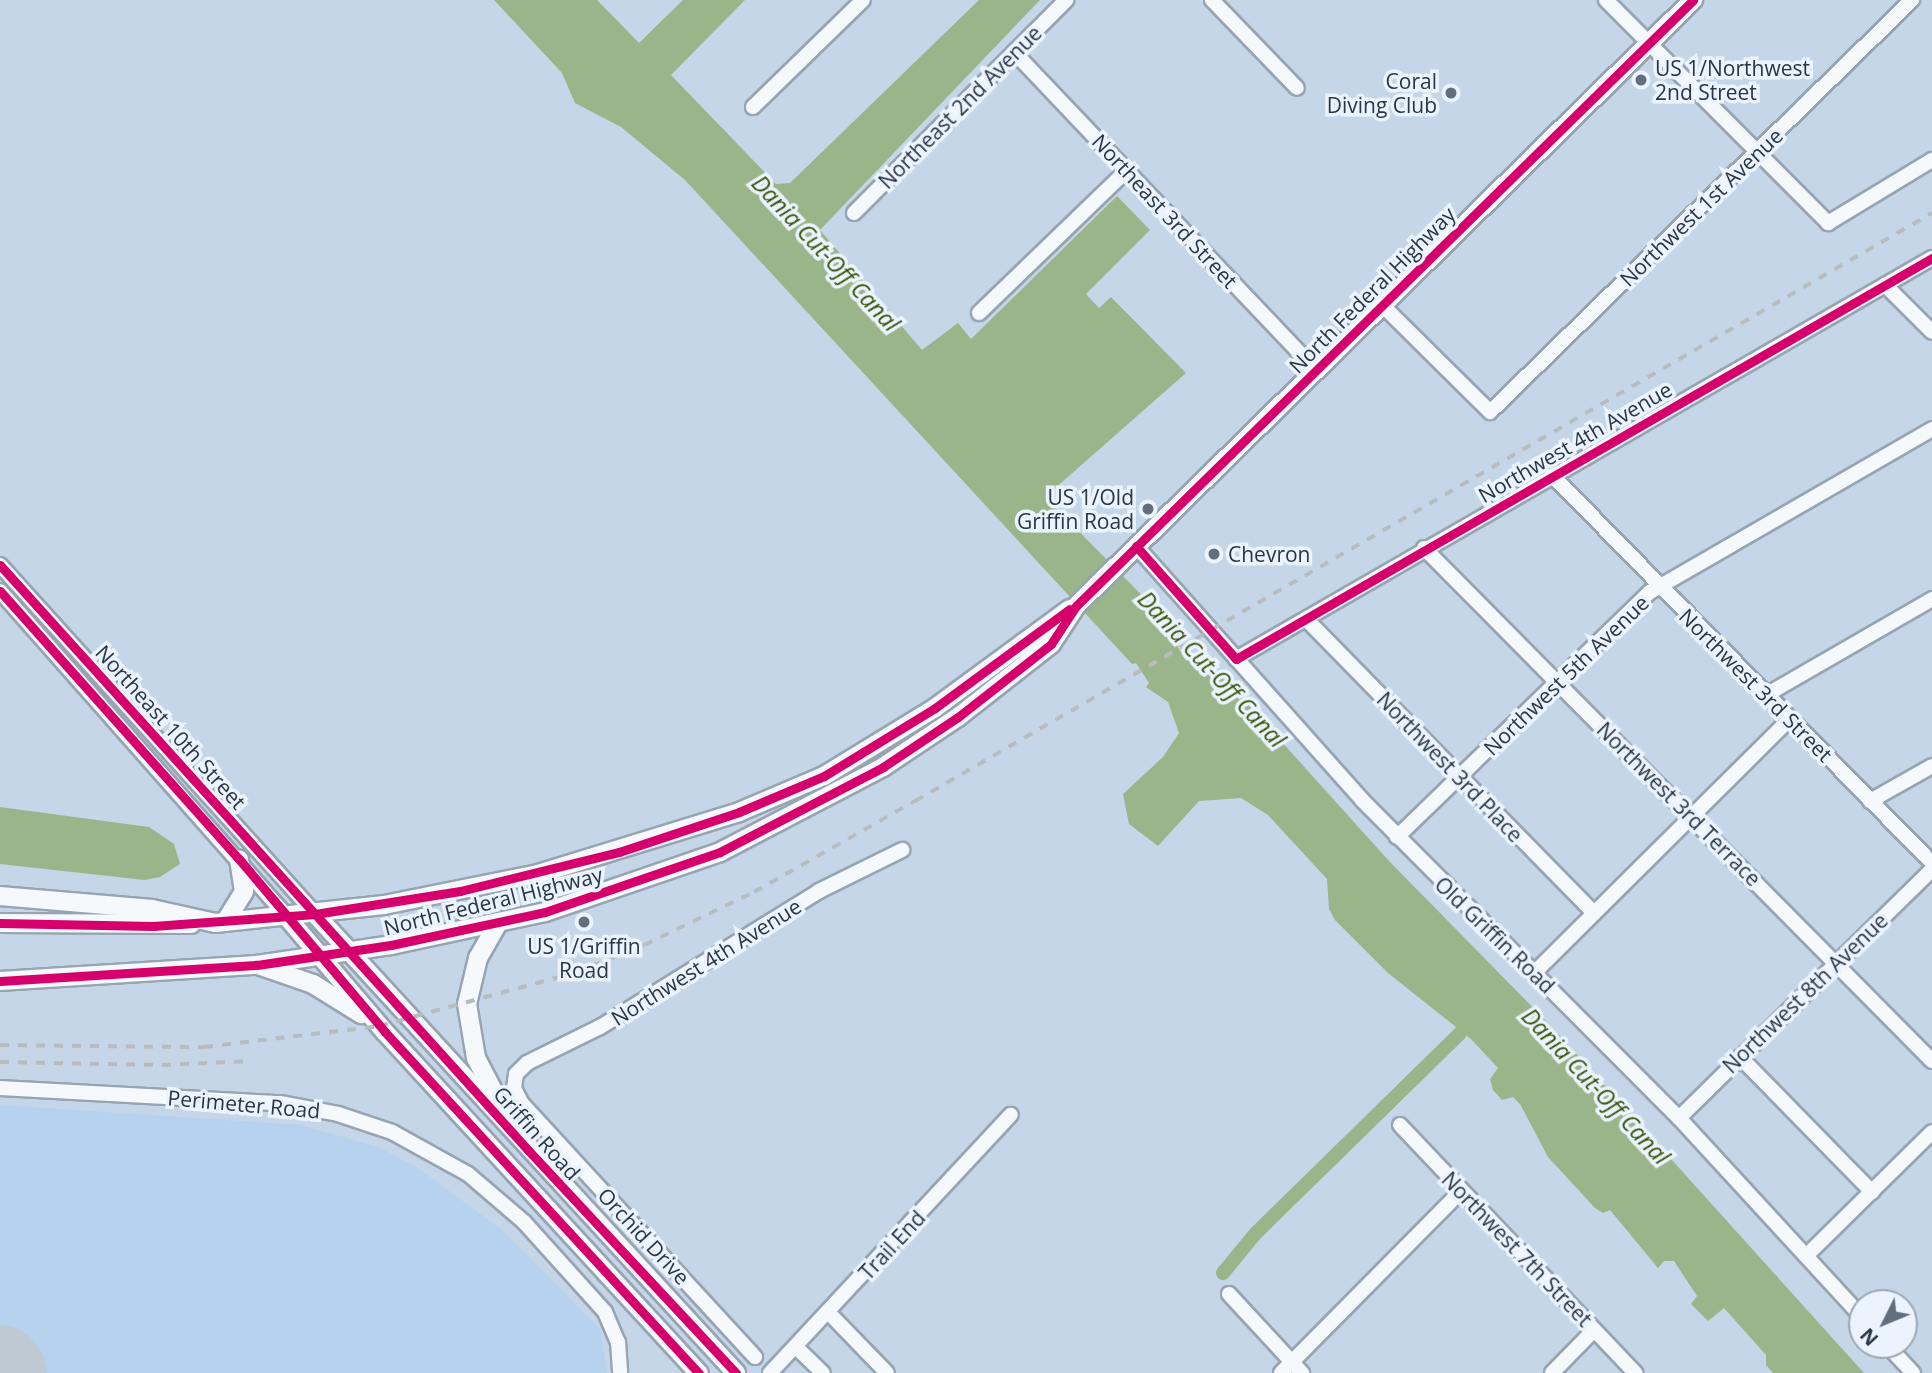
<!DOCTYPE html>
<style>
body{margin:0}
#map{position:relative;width:1932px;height:1373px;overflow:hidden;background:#c5d6e8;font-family:"Open Sans",sans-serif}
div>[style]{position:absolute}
.built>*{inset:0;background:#b6d2ef}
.water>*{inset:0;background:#9ab58a}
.canal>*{height:14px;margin:-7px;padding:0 7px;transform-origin:7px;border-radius:7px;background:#9ab58a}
.runway>*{height:86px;margin:-43px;padding:0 43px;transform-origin:43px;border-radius:43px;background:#bec9d4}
.roads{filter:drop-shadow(2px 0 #97a4b2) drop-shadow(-2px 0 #97a4b2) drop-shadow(0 2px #97a4b2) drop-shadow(0 -2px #97a4b2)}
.minor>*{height:14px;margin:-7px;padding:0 7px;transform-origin:7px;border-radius:7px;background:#f6f9fc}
.major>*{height:18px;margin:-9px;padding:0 9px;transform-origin:9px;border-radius:9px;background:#f6f9fc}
.rail>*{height:3.5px;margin-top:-1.75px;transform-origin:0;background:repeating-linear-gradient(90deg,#b7bcc0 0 9px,transparent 0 18px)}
.cycleway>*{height:9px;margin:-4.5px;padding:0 4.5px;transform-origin:4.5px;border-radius:4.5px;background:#d6006c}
.dots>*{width:19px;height:19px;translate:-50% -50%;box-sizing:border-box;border:4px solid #ebf4fe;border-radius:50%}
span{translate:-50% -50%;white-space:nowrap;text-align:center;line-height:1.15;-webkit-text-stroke:7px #ebf4fe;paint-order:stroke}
.poi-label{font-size:21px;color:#293643}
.left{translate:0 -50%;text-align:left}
.right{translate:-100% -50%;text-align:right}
.street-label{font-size:21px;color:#293643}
.water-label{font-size:23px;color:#375507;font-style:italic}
.north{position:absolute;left:1848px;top:1289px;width:70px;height:70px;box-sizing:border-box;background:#ebf4fe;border:2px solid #9da8b3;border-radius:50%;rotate:227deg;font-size:19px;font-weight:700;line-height:28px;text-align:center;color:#293643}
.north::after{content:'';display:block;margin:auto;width:24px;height:32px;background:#606e7d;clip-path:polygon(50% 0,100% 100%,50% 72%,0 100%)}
</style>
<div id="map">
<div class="built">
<div style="clip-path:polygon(0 1105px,301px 1125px,378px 1147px,418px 1168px,502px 1230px,600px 1329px,607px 1373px,0 1373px)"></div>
</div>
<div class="water">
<div style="clip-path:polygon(494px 0,597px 0,639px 43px,683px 0,745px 0,671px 75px,776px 184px,790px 183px,979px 0,1040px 0,820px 230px,922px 350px,958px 323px,971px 339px,1117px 196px,1150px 230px,1086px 294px,1099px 308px,1111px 297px,1186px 373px,1045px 497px,1181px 635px,1175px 642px,1186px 661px,1199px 654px,1244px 700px,1389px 861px,1552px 1027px,1864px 1373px,1773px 1373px,1766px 1365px,1766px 1355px,1724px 1308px,1708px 1321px,1691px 1304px,1697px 1296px,1674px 1261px,1664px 1261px,1658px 1268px,1610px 1210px,1603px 1213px,1595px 1208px,1548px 1157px,1520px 1104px,1513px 1097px,1502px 1100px,1493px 1090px,1490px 1079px,1498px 1068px,1471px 1039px,1388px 973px,1335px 920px,1329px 909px,1327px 879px,1268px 815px,1241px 798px,1199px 801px,1158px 846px,1129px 824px,1123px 794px,1163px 757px,1179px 733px,1168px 702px,1146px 687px,1149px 683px,1136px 663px,1132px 664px,685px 180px,621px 127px,575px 103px,562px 73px)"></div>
<div style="clip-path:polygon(0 807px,149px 827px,174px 844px,180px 864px,160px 877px,145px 880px,0 864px)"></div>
</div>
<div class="canal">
<div style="left:1223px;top:1273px;width:50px;rotate:-50.6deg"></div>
<div style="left:1255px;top:1234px;width:287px;rotate:-44.4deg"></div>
</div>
<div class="runway">
<div style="left:0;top:1368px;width:6px;rotate:51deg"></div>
</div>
<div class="roads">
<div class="minor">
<div style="left:1212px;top:0;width:122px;rotate:46deg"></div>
<div style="left:1606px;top:0;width:315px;rotate:45.1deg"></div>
<div style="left:1828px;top:223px;width:122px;rotate:-31.2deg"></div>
<div style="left:1014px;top:52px;width:439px;rotate:46.5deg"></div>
<div style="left:753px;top:107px;width:153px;rotate:-44.2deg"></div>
<div style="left:854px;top:213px;width:301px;rotate:-45.1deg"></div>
<div style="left:1885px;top:285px;width:66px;rotate:45deg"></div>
<div style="left:1382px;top:305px;width:152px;rotate:44.7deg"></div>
<div style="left:1490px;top:412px;width:590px;rotate:-44.31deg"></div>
<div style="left:979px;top:313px;width:204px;rotate:-44deg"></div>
<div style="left:1552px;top:475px;width:543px;rotate:45.6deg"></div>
<div style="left:1136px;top:546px;width:340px;rotate:48.3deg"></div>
<div style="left:1362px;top:800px;width:449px;rotate:45.1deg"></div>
<div style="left:1679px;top:1118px;width:270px;rotate:47.4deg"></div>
<div style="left:1424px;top:548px;width:722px;rotate:45.28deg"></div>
<div style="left:0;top:565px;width:470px;rotate:47.9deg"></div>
<div style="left:0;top:591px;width:434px;rotate:48.6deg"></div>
<div style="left:1307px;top:620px;width:409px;rotate:45.6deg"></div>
<div style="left:1236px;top:659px;width:803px;rotate:-29.95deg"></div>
<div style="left:1766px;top:695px;width:192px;rotate:-30deg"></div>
<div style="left:1870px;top:801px;width:71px;rotate:-29.4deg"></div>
<div style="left:1397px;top:837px;width:352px;rotate:-44.1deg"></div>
<div style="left:1650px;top:592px;width:326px;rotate:-30deg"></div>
<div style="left:1534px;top:973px;width:361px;rotate:-44.8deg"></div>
<div style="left:1740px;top:1057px;width:189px;rotate:45.6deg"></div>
<div style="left:0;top:1088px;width:280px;rotate:3.1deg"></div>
<div style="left:280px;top:1103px;width:59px;rotate:10.7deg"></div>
<div style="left:338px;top:1114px;width:57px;rotate:18.4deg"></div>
<div style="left:392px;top:1132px;width:87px;rotate:28.9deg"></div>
<div style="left:468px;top:1174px;width:74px;rotate:40.6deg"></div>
<div style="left:524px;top:1222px;width:121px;rotate:48deg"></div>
<div style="left:605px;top:1312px;width:33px;rotate:67deg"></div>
<div style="left:618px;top:1342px;width:31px;rotate:86deg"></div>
<div style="left:1679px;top:1118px;width:355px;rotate:-44.5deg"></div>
<div style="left:1400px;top:1125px;width:342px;rotate:46.5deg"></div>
<div style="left:1807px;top:1255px;width:175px;rotate:-44.5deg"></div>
<div style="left:1229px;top:1294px;width:108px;rotate:47.3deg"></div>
<div style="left:829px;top:1313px;width:83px;rotate:46deg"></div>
<div style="left:1887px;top:1345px;width:38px;rotate:47deg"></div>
<div style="left:796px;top:1347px;width:37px;rotate:44deg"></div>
<div style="left:755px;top:1357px;width:344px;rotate:-132.6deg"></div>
<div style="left:522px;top:1104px;width:18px;rotate:-117deg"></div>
<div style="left:514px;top:1088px;width:14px;rotate:-82deg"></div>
<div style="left:516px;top:1074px;width:16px;rotate:-45deg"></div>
<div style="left:527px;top:1063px;width:81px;rotate:-26.3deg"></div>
<div style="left:600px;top:1027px;width:258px;rotate:-31.8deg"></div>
<div style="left:819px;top:891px;width:93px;rotate:-26.3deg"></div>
<div style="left:770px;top:1373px;width:353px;rotate:-47deg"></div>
<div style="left:1281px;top:1373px;width:255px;rotate:-45.3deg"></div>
<div style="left:1552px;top:1373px;width:60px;rotate:-45.7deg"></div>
</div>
<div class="major">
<div style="left:0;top:896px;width:153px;rotate:4.9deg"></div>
<div style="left:152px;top:909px;width:65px;rotate:12.5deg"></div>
<div style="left:215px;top:923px;width:170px;rotate:-6.1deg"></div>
<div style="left:384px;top:905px;width:157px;rotate:-11.4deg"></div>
<div style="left:538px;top:874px;width:210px;rotate:-17.1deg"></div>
<div style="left:739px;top:812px;width:92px;rotate:-23deg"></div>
<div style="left:824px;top:776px;width:130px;rotate:-31.5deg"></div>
<div style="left:935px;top:708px;width:167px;rotate:-36.3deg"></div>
<div style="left:315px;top:914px;width:623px;rotate:47.47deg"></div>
<div style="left:287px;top:917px;width:151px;rotate:49.6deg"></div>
<div style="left:385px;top:1032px;width:464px;rotate:47.4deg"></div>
<div style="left:225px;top:922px;width:36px;rotate:-58deg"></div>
<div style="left:244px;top:891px;width:32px;rotate:-99deg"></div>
<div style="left:0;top:923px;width:191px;rotate:0.3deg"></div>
<div style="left:498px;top:923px;width:40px;rotate:119.7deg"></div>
<div style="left:478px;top:958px;width:47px;rotate:103.4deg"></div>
<div style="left:467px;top:1004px;width:55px;rotate:80.5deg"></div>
<div style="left:476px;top:1058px;width:56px;rotate:62.5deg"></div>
<div style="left:261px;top:966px;width:55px;rotate:19.1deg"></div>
<div style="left:313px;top:984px;width:57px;rotate:32deg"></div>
<div style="left:0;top:981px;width:257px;rotate:-3.6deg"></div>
<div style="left:257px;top:965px;width:135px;rotate:-8.5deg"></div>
<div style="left:391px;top:945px;width:157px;rotate:-12.1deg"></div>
<div style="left:545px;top:912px;width:185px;rotate:-18.9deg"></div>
<div style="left:720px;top:852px;width:184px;rotate:-27.5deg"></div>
<div style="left:883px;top:767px;width:90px;rotate:-33.7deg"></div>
<div style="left:958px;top:717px;width:118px;rotate:-38.1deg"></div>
<div style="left:1051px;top:644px;width:45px;rotate:-56.7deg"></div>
<div style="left:1076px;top:606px;width:865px;rotate:-44.48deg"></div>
</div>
</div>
<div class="rail">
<div style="left:0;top:1045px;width:204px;rotate:0.6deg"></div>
<div style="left:204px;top:1047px;width:176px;rotate:-6.8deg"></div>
<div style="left:379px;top:1026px;width:202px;rotate:-15.2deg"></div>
<div style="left:574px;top:973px;width:75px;rotate:-21.8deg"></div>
<div style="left:644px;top:945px;width:122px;rotate:-25.7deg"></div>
<div style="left:754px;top:892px;width:185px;rotate:-29.5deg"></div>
<div style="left:915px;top:801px;width:1175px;rotate:-30.04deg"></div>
<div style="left:0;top:1062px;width:162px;rotate:1.1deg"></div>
<div style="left:162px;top:1065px;width:88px;rotate:-2.6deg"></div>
</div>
<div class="cycleway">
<div style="left:1136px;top:546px;width:151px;rotate:48.5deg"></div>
<div style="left:1236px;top:659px;width:803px;rotate:-29.95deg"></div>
<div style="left:0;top:565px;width:788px;rotate:47.93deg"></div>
<div style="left:528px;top:1150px;width:305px;rotate:47deg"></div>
<div style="left:0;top:591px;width:359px;rotate:48.3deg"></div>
<div style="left:239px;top:859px;width:226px;rotate:49.8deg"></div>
<div style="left:385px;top:1032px;width:464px;rotate:47.4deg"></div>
<div style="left:0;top:923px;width:153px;rotate:1.1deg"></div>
<div style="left:153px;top:926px;width:162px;rotate:-4.2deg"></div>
<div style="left:315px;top:914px;width:147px;rotate:-9deg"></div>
<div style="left:460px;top:891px;width:164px;rotate:-13.8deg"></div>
<div style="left:619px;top:852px;width:126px;rotate:-18.4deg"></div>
<div style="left:739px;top:812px;width:92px;rotate:-23deg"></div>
<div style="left:824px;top:776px;width:130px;rotate:-31.5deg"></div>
<div style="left:935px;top:708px;width:167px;rotate:-36.3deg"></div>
<div style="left:0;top:981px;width:257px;rotate:-3.6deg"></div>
<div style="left:257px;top:965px;width:135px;rotate:-8.5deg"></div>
<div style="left:391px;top:945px;width:157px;rotate:-12.1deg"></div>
<div style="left:545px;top:912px;width:185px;rotate:-18.9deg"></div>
<div style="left:720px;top:852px;width:184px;rotate:-27.5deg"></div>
<div style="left:883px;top:767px;width:90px;rotate:-33.7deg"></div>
<div style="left:958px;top:717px;width:118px;rotate:-38.1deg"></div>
<div style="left:1051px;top:644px;width:45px;rotate:-56.7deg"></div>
<div style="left:1076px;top:606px;width:865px;rotate:-44.48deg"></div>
</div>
<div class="dots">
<div style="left:1641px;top:80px;background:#606e7d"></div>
<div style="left:1451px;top:93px;background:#606e7d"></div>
<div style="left:1148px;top:509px;background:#606e7d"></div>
<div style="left:1214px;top:554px;background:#606e7d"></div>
<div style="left:584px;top:922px;background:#606e7d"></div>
</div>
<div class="poi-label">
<span class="left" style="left:1655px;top:80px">US 1/Northwest<br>2nd Street</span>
<span class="right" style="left:1437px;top:93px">Coral<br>Diving Club</span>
<span class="right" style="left:1134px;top:509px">US 1/Old<br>Griffin Road</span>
<span class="left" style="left:1228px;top:554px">Chevron</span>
<span style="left:584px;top:958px">US 1/Griffin<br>Road</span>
</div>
<div class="street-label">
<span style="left:960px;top:107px;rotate:-45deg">Northeast 2nd Avenue</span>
<span style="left:1701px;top:207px;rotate:-44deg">Northwest 1st Avenue</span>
<span style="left:1165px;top:211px;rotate:47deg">Northeast 3rd Street</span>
<span style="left:1372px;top:290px;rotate:-45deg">North Federal Highway</span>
<span style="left:1575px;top:442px;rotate:-30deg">Northwest 4th Avenue</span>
<span style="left:1566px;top:675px;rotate:-44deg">Northwest 5th Avenue</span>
<span style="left:1756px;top:685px;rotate:45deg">Northwest 3rd Street</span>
<span style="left:171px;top:727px;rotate:48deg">Northeast 10th Street</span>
<span style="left:1450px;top:767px;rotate:46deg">Northwest 3rd Place</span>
<span style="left:1679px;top:804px;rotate:45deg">Northwest 3rd Terrace</span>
<span style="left:493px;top:901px;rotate:-14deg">North Federal Highway</span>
<span style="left:1495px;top:935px;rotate:44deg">Old Griffin Road</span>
<span style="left:706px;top:962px;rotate:-32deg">Northwest 4th Avenue</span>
<span style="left:1805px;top:993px;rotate:-44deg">Northwest 8th Avenue</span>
<span style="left:244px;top:1104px;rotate:5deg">Perimeter Road</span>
<span style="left:537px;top:1133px;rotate:48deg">Griffin Road</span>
<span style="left:644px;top:1236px;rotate:47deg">Orchid Drive</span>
<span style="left:892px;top:1245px;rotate:-47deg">Trail End</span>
<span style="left:1517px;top:1249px;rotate:46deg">Northwest 7th Street</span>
</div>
<div class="water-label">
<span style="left:826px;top:253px;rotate:47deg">Dania Cut-Off Canal</span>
<span style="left:1212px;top:669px;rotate:47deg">Dania Cut-Off Canal</span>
<span style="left:1596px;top:1086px;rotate:47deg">Dania Cut-Off Canal</span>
</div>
<div class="north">N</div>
</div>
